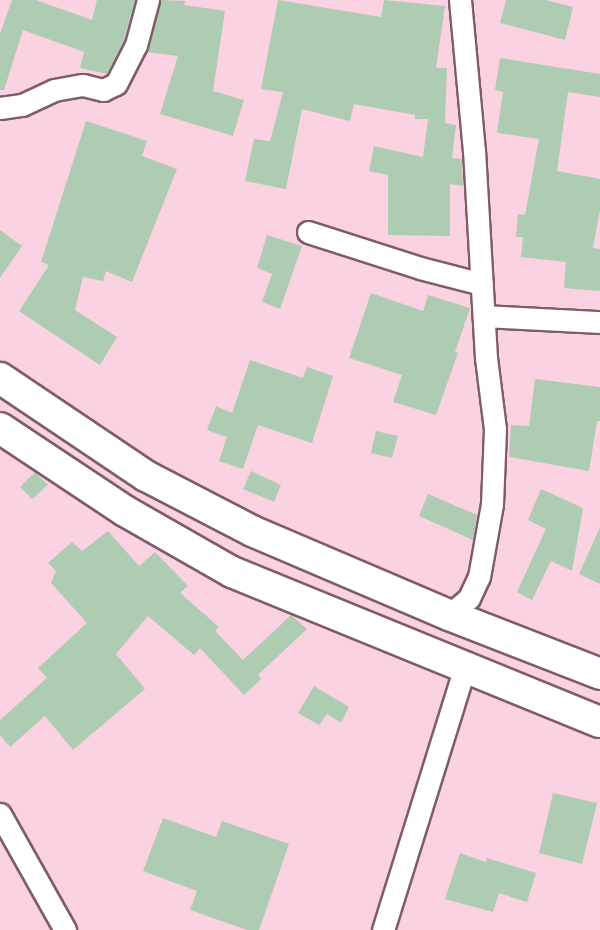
<!DOCTYPE html>
<style>
body{margin:0}
#map{position:relative;width:600px;height:930px;overflow:hidden;background:#fad2e2;font-family:"Crimson Pro",serif}
div>[style]{position:absolute}
.building>*{inset:0;background:#aeccb2}
.roads{filter:drop-shadow(2px 0 #7e5c6a) drop-shadow(-2px 0 #7e5c6a) drop-shadow(0 2px #7e5c6a) drop-shadow(0 -2px #7e5c6a)}
.minor>*{height:21px;margin:-10.5px;padding:0 10.5px;transform-origin:10.5px;border-radius:10.5px;background:#fff}
.highway>*{height:30px;margin:-15px;padding:0 15px;transform-origin:15px;border-radius:15px;background:#fff}
span{translate:-50% -50%;white-space:nowrap;text-align:center;line-height:1.15;-webkit-text-stroke:5px #fde5ee;paint-order:stroke}
</style>
<div id="map">
<div class="building">
<div style="clip-path:polygon(12px 0,36px 0,92px 20px,97px 0,135px 0,124px 40px,107px 74px,80px 68px,84px 52px,23px 30px,4px 90px,0 90px,0 34px)"></div>
<div style="clip-path:polygon(160px 0,185px 1px,184px 5px,225px 11px,213px 91px,244px 100px,233px 136px,160px 114px,178px 56px,147px 52px)"></div>
<div style="clip-path:polygon(278px 0,381px 17px,384px 0,445px 6px,436px 68px,447px 68px,445px 123px,456px 125px,452px 158px,462px 159px,463px 186px,450px 184px,450px 236px,388px 235px,388px 175px,369px 171px,374px 146px,423px 157px,428px 119px,415px 119px,415px 115px,354px 104px,350px 121px,302px 109px,286px 189px,245px 181px,254px 139px,270px 141px,283px 92px,261px 89px)"></div>
<div style="clip-path:polygon(506px 0,546px 0,573px 7px,565px 40px,500px 23px)"></div>
<div style="clip-path:polygon(500px 58px,600px 74px,600px 97px,568px 92px,557px 171px,600px 179px,600px 210px,593px 248px,600px 249px,600px 291px,564px 288px,566px 262px,521px 257px,523px 237px,516px 237px,518px 214px,525px 215px,539px 139px,497px 133px,503px 92px,495px 90px)"></div>
<div style="clip-path:polygon(86px 121px,147px 141px,142px 156px,177px 169px,132px 282px,106px 271px,103px 281px,83px 277px,75px 310px,117px 337px,100px 365px,19px 311px,49px 265px,41px 262px)"></div>
<div style="clip-path:polygon(0 230px,22px 246px,0 278px)"></div>
<div style="clip-path:polygon(267px 235px,302px 246px,280px 309px,262px 302px,272px 274px,257px 268px)"></div>
<div style="clip-path:polygon(371px 293px,423px 311px,428px 295px,470px 308px,455px 352px,458px 353px,436px 415px,393px 402px,402px 375px,349px 358px)"></div>
<div style="clip-path:polygon(250px 360px,303px 378px,307px 367px,333px 376px,312px 443px,258px 425px,243px 469px,219px 461px,227px 437px,207px 430px,216px 406px,232px 413px)"></div>
<div style="clip-path:polygon(535px 379px,600px 387px,600px 421px,597px 421px,589px 471px,509px 457px,511px 425px,529px 426px)"></div>
<div style="clip-path:polygon(376px 431px,398px 436px,392px 458px,371px 453px)"></div>
<div style="clip-path:polygon(251px 471px,281px 485px,274px 502px,243px 489px)"></div>
<div style="clip-path:polygon(35px 472px,48px 485px,32px 499px,20px 487px)"></div>
<div style="clip-path:polygon(541px 489px,583px 508px,572px 571px,551px 561px,532px 600px,517px 592px,546px 529px,528px 520px)"></div>
<div style="clip-path:polygon(428px 494px,477px 515px,473px 540px,419px 516px)"></div>
<div style="clip-path:polygon(600px 527px,600px 584px,579px 574px)"></div>
<div style="clip-path:polygon(108px 531px,139px 566px,155px 552px,188px 586px,180px 593px,219px 627px,215px 631px,243px 660px,291px 615px,307px 629px,258px 675px,261px 679px,244px 695px,200px 648px,194px 655px,148px 616px,116px 654px,145px 689px,73px 750px,45px 716px,10px 747px,0 735px,0 720px,47px 678px,38px 668px,87px 623px,51px 583px,56px 571px,48px 563px,72px 542px,82px 551px)"></div>
<div style="clip-path:polygon(314px 686px,349px 707px,341px 723px,327px 714px,319px 725px,298px 713px)"></div>
<div style="clip-path:polygon(553px 793px,597px 803px,582px 864px,539px 853px)"></div>
<div style="clip-path:polygon(163px 818px,216px 837px,222px 821px,289px 844px,259px 930px,247px 930px,190px 910px,197px 891px,143px 871px)"></div>
<div style="clip-path:polygon(460px 853px,486px 862px,487px 858px,536px 873px,527px 902px,499px 893px,493px 912px,445px 899px)"></div>
</div>
<div class="roads">
<div class="minor">
<div style="left:0;top:108px;width:22px;rotate:-8deg"></div>
<div style="left:22px;top:105px;width:35px;rotate:-25deg"></div>
<div style="left:54px;top:90px;width:29px;rotate:-10deg"></div>
<div style="left:83px;top:85px;width:21px;rotate:14deg"></div>
<div style="left:103px;top:90px;width:14px;rotate:-25deg"></div>
<div style="left:116px;top:84px;width:44px;rotate:-62.9deg"></div>
<div style="left:136px;top:45px;width:47px;rotate:-75.1deg"></div>
<div style="left:308px;top:232px;width:118px;rotate:17.8deg"></div>
<div style="left:420px;top:268px;width:64px;rotate:14.5deg"></div>
<div style="left:484px;top:316px;width:116px;rotate:3deg"></div>
<div style="left:449px;top:615px;width:26px;rotate:-40deg"></div>
<div style="left:469px;top:598px;width:23px;rotate:-65deg"></div>
<div style="left:479px;top:577px;width:74px;rotate:-79.9deg"></div>
<div style="left:492px;top:504px;width:75px;rotate:-87.7deg"></div>
<div style="left:495px;top:429px;width:72px;rotate:-97.2deg"></div>
<div style="left:486px;top:358px;width:207px;rotate:-93.3deg"></div>
<div style="left:474px;top:151px;width:152px;rotate:-95.3deg"></div>
<div style="left:0;top:814px;width:133px;rotate:60.7deg"></div>
<div style="left:383px;top:930px;width:276px;rotate:-72.7deg"></div>
</div>
<div class="highway">
<div style="left:0;top:378px;width:176px;rotate:33.9deg"></div>
<div style="left:146px;top:476px;width:119px;rotate:27.4deg"></div>
<div style="left:252px;top:531px;width:214px;rotate:23.1deg"></div>
<div style="left:449px;top:615px;width:162px;rotate:21.3deg"></div>
<div style="left:0;top:428px;width:150px;rotate:33.6deg"></div>
<div style="left:125px;top:511px;width:123px;rotate:29.7deg"></div>
<div style="left:232px;top:572px;width:397px;rotate:22.2deg"></div>
</div>
</div>
</div>
